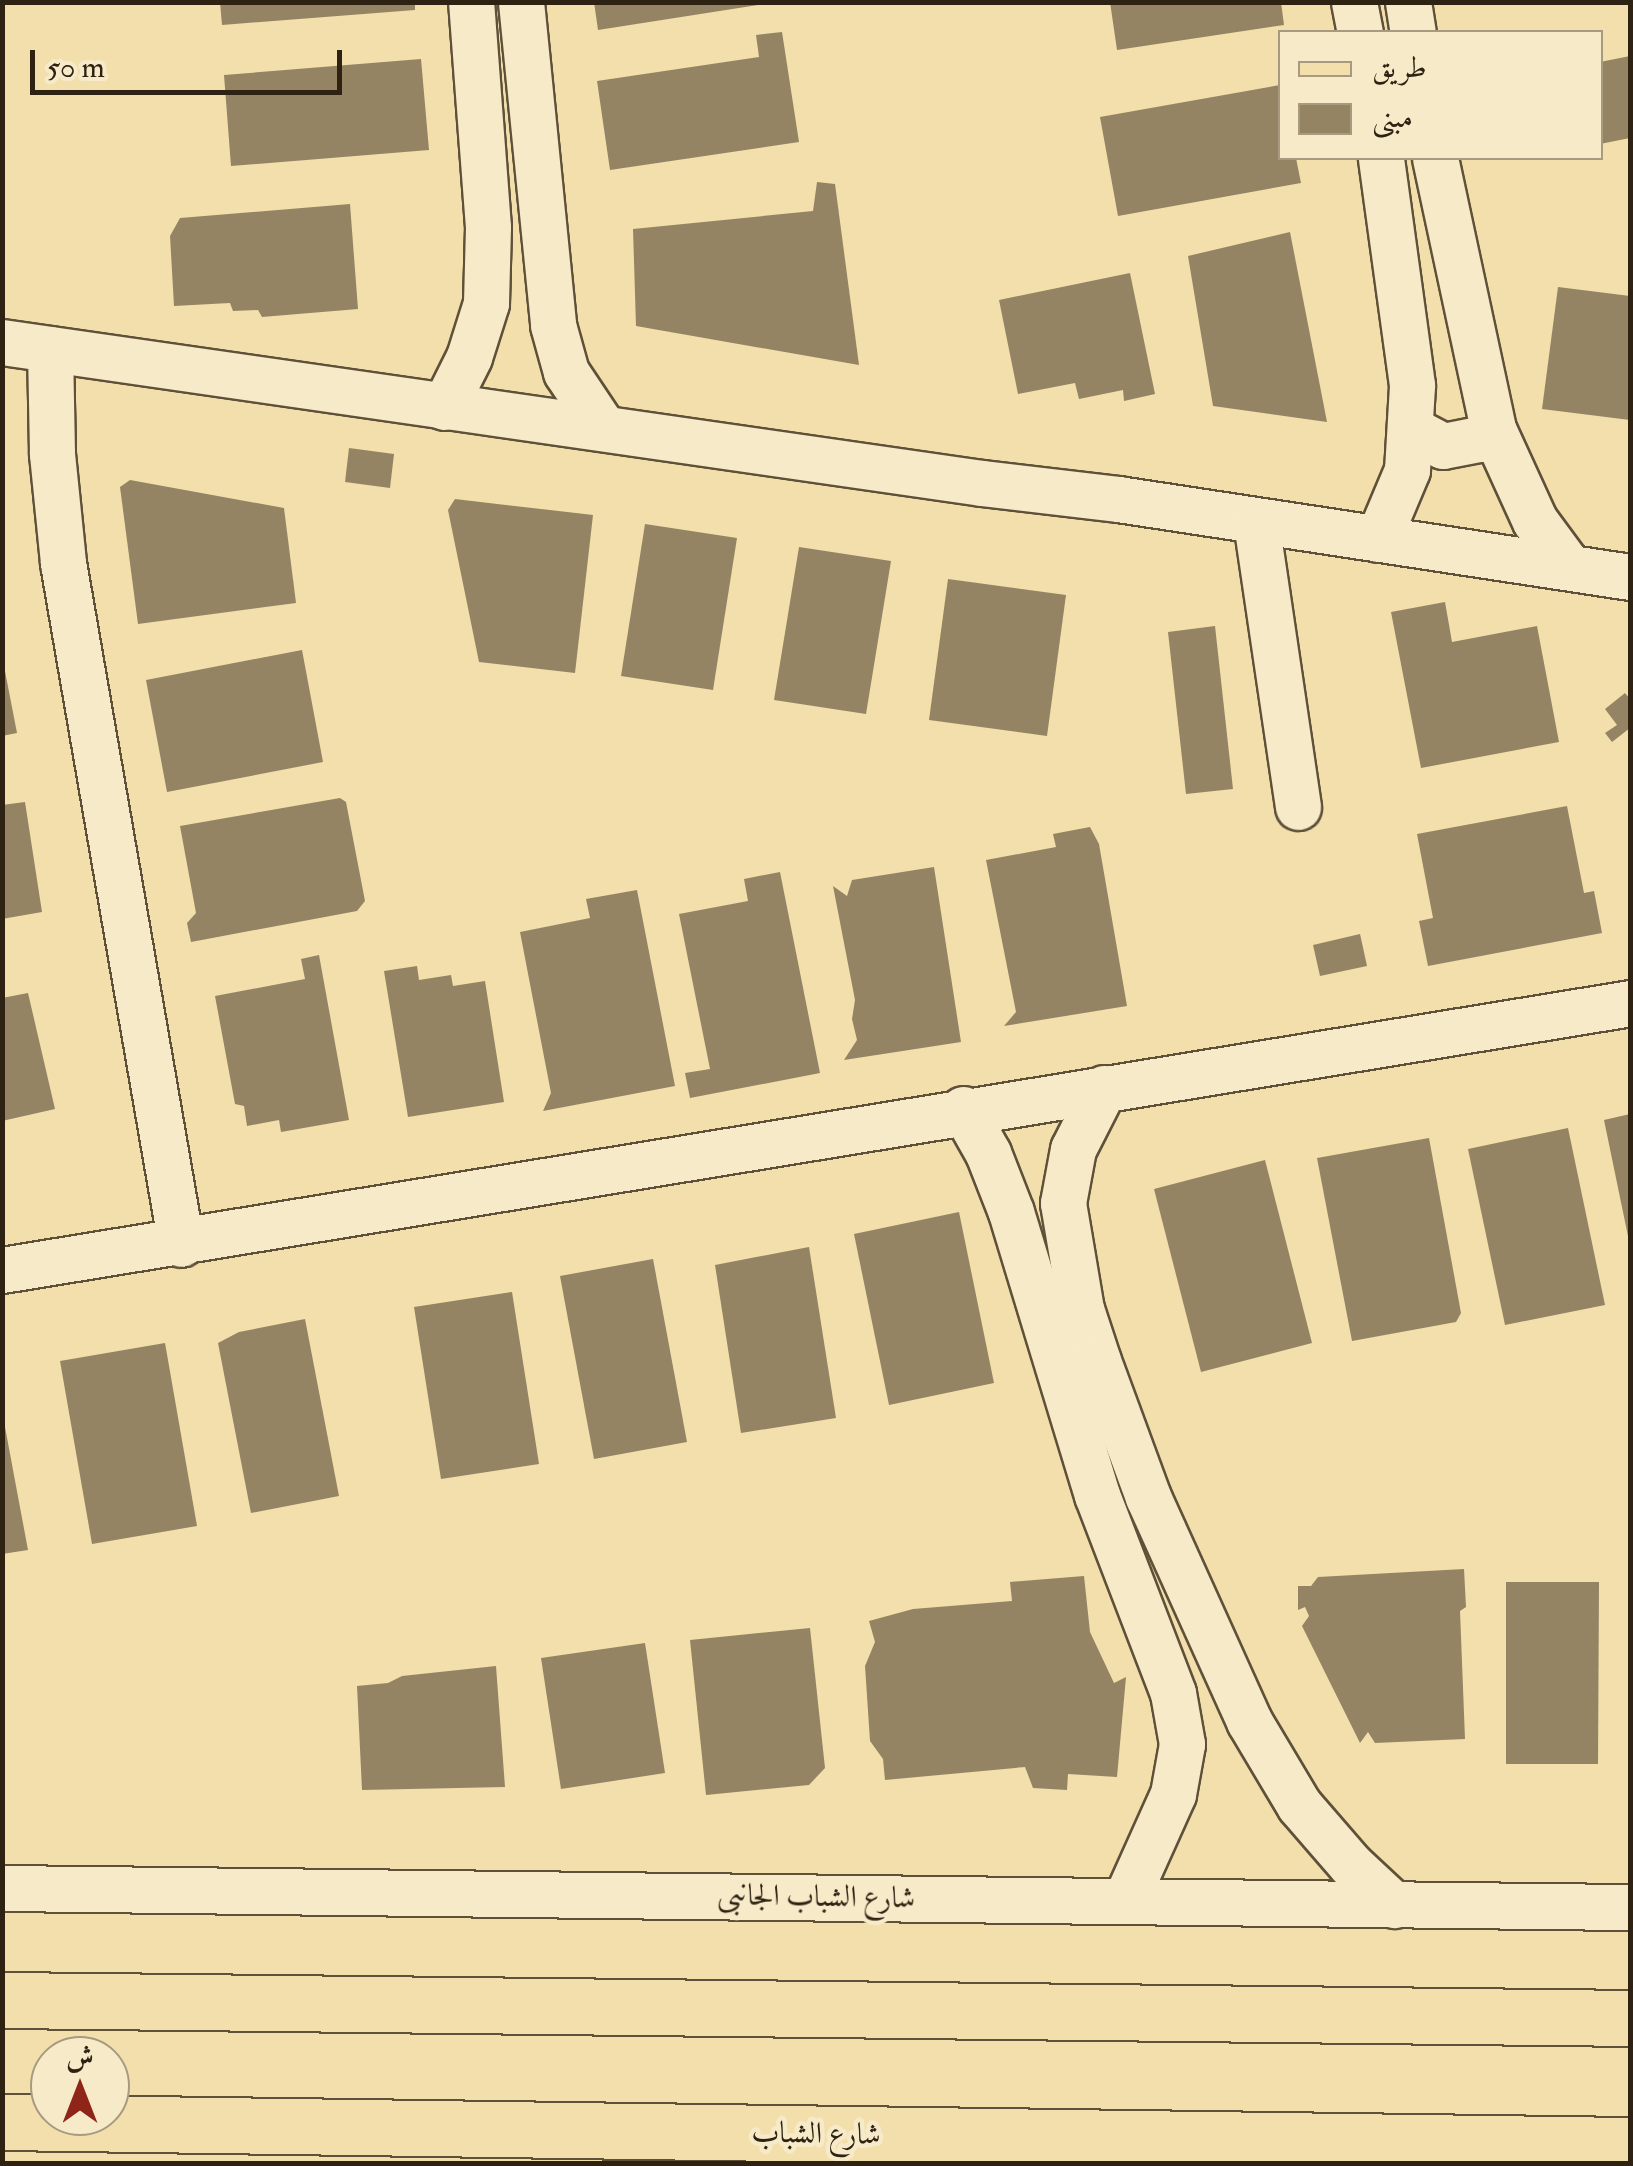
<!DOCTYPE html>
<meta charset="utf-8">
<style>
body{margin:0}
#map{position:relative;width:1633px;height:2166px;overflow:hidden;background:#f2dfac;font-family:"IM FELL Double Pica",Amiri,serif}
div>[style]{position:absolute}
.building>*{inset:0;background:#948463}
.roads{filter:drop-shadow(2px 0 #5f5139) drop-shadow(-2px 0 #5f5139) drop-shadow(0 2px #5f5139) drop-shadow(0 -2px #5f5139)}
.minor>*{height:45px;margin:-22.5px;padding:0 22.5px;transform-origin:22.5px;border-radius:22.5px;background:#f7eac9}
.major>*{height:55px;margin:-27.5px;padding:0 27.5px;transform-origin:27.5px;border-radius:27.5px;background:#f2dfac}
span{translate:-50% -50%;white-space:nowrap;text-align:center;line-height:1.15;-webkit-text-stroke:9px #f7eac9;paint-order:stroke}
.street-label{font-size:30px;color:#2e2213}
.frame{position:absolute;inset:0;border:5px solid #2e2213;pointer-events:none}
.legend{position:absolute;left:1278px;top:30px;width:325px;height:130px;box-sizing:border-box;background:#f7eac9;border:2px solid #a79a80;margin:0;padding:12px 18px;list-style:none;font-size:30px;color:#2e2213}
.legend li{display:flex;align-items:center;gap:20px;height:50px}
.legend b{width:50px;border:2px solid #a79a80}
.north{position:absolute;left:30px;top:2036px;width:100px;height:100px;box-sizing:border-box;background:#f7eac9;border:2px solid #a79a80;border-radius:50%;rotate:0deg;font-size:28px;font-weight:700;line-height:40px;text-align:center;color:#2e2213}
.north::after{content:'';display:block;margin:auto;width:35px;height:45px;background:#8f2418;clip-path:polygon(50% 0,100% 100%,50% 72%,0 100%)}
.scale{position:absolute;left:30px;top:50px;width:312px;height:45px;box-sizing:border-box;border:5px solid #2e2213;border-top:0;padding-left:12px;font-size:30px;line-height:35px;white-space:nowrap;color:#2e2213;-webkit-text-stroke:8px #f7eac9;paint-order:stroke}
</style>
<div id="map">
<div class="building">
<div style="clip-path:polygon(220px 2px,415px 2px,415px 10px,222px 25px)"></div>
<div style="clip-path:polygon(594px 2px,758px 2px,758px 5px,598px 30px)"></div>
<div style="clip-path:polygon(1110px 2px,1281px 2px,1284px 25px,1117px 50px)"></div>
<div style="clip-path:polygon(782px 32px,799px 142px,610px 170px,597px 81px,759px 57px,756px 35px)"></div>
<div style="clip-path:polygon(1630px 56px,1630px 138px,1600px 144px,1600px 62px)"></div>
<div style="clip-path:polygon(421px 59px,429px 150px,231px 166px,224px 75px)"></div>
<div style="clip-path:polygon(1280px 85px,1280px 158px,1296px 158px,1301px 183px,1118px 216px,1100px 117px)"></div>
<div style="clip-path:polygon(817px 182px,835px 184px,859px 365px,636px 326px,633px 229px,813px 211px)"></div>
<div style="clip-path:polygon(350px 204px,358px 309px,262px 317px,258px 310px,233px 311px,230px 303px,174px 306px,170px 236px,180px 218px)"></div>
<div style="clip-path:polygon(1290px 232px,1327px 422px,1213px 406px,1188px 256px)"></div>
<div style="clip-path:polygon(1130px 273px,1155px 394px,1124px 401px,1123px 390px,1079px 399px,1075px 383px,1018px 394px,999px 300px)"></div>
<div style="clip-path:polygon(1558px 287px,1630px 296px,1630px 420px,1542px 409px)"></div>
<div style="clip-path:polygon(349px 448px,394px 454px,390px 488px,345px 482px)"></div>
<div style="clip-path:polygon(130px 480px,284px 508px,296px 603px,138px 624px,120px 487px)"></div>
<div style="clip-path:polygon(455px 499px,593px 515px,575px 673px,479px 662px,448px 510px)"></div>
<div style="clip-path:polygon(645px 524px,737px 538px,713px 690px,621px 676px)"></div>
<div style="clip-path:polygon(799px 547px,891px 561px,866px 714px,774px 700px)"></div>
<div style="clip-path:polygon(948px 579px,1066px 595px,1047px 736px,929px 720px)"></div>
<div style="clip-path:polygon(1445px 602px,1452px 642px,1537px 626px,1559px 742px,1421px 768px,1391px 612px)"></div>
<div style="clip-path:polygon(1215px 626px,1233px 789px,1186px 794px,1168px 632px)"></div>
<div style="clip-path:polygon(302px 650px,323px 762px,167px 792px,146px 680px)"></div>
<div style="clip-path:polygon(4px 666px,17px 733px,2px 736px,2px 667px)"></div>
<div style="clip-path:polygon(1625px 693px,1630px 699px,1630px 728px,1612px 742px,1605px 733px,1617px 725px,1605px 709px)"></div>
<div style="clip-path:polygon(340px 798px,346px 802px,365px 901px,357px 911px,191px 942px,187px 923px,196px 913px,180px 826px)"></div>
<div style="clip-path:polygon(25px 802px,42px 912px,2px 919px,2px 805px)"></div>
<div style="clip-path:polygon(1567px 806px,1584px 893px,1594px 891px,1602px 933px,1428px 966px,1419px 921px,1433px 918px,1417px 834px)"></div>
<div style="clip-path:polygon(1090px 827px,1099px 844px,1127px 1006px,1004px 1026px,1016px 1012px,986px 860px,1056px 847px,1053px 834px)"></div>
<div style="clip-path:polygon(934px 867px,961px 1042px,844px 1060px,857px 1040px,852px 1019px,855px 1000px,833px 886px,847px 896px,852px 880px)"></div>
<div style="clip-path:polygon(780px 872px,820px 1073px,690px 1098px,685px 1073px,710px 1069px,679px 914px,748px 901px,744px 879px)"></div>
<div style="clip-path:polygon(637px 890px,675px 1086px,543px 1111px,551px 1093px,520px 932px,590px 918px,586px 899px)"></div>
<div style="clip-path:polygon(1360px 934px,1367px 966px,1320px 976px,1313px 945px)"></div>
<div style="clip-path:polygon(319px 955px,349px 1120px,281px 1132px,279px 1120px,247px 1126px,244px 1106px,235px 1104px,215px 996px,305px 979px,301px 959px)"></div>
<div style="clip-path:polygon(417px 966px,419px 980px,451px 975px,453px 986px,485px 981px,504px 1102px,408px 1117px,384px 971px)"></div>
<div style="clip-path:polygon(28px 993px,55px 1109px,2px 1121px,2px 998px)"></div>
<div style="clip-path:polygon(1630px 1114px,1630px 1241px,1629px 1241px,1604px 1120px)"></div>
<div style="clip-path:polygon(1568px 1128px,1605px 1305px,1505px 1325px,1468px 1149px)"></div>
<div style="clip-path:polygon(1429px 1138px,1461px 1313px,1456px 1322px,1352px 1341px,1317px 1158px)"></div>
<div style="clip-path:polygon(1265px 1160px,1312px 1343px,1201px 1372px,1154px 1189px)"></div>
<div style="clip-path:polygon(959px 1212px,994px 1383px,889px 1405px,854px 1234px)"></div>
<div style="clip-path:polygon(809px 1247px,836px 1418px,741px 1433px,715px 1265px)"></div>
<div style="clip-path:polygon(653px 1259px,687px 1442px,594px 1459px,560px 1276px)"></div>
<div style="clip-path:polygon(512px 1292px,539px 1464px,441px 1479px,414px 1307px)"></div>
<div style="clip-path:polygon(305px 1319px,339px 1496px,251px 1513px,218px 1343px,239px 1332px)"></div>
<div style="clip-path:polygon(165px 1343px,197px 1526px,92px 1544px,60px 1361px)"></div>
<div style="clip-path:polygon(2px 1411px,28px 1550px,2px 1554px)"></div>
<div style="clip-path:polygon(1464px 1569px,1466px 1607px,1460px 1611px,1465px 1739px,1375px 1743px,1368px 1732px,1360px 1743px,1302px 1626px,1309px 1616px,1305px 1607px,1298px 1610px,1298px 1586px,1311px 1586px,1318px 1577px)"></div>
<div style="clip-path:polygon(1084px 1576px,1090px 1632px,1114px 1683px,1126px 1677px,1117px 1777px,1068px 1774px,1067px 1790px,1033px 1788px,1025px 1767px,885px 1780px,883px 1759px,870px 1741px,865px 1666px,875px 1642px,869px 1621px,913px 1609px,1012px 1601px,1010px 1582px)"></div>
<div style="clip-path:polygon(1506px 1582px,1599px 1582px,1598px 1764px,1506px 1764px)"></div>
<div style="clip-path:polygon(810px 1628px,825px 1768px,809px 1785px,706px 1795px,690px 1640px)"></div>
<div style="clip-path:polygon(645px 1643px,665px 1773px,561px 1789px,541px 1658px)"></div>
<div style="clip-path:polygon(496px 1666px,505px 1787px,362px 1790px,357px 1686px,388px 1683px,402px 1676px)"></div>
</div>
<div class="roads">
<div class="minor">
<div style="left:521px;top:2px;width:325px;rotate:84.3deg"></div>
<div style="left:553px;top:325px;width:49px;rotate:74.5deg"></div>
<div style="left:566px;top:372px;width:65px;rotate:56.3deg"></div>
<div style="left:1354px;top:2px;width:31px;rotate:79deg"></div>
<div style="left:1408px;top:2px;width:30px;rotate:81deg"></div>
<div style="left:1435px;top:158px;width:277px;rotate:77.9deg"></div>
<div style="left:1493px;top:429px;width:101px;rotate:65.5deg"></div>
<div style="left:1535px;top:521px;width:57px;rotate:53.5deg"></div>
<div style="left:2px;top:342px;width:990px;rotate:8.19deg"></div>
<div style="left:982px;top:483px;width:137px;rotate:6.7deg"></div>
<div style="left:1118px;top:499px;width:518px;rotate:8.66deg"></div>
<div style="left:50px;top:349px;width:105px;rotate:88.9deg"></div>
<div style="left:52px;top:454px;width:110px;rotate:84.2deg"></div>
<div style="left:63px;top:563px;width:691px;rotate:80.17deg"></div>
<div style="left:444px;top:407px;width:56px;rotate:-63.4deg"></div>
<div style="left:469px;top:357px;width:57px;rotate:-72.5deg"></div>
<div style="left:486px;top:303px;width:76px;rotate:-88.5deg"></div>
<div style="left:488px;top:227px;width:226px;rotate:-94.3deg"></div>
<div style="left:1411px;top:429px;width:36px;rotate:28deg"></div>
<div style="left:1443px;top:446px;width:37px;rotate:-11deg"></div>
<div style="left:1479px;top:439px;width:17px;rotate:-36deg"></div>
<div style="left:1256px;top:522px;width:288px;rotate:81.6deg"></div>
<div style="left:1378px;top:539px;width:75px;rotate:-67.2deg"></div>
<div style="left:1407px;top:470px;width:85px;rotate:-86.6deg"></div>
<div style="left:1412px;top:385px;width:229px;rotate:-97.8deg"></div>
<div style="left:1104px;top:1088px;width:68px;rotate:116.9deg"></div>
<div style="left:1073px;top:1149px;width:55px;rotate:100.5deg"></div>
<div style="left:1063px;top:1203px;width:108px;rotate:80.4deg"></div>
<div style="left:1081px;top:1309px;width:55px;rotate:71.9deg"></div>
<div style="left:1098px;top:1361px;width:145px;rotate:69.8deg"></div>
<div style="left:1148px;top:1497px;width:246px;rotate:65.7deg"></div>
<div style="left:1249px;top:1721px;width:98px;rotate:59.2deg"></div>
<div style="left:1299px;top:1805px;width:79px;rotate:49.1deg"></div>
<div style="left:1351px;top:1865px;width:59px;rotate:42.9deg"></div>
<div style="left:963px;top:1109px;width:51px;rotate:60.4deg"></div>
<div style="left:988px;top:1153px;width:63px;rotate:68.7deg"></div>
<div style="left:1011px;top:1212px;width:296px;rotate:73.1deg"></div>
<div style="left:1097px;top:1495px;width:212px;rotate:69deg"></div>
<div style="left:1173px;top:1693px;width:52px;rotate:80deg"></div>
<div style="left:1182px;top:1744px;width:51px;rotate:100.2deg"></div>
<div style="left:1173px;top:1794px;width:117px;rotate:114.2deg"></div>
<div style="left:2px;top:1270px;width:1650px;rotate:-9.31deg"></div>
<div style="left:2px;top:1888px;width:1628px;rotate:0.67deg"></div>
</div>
<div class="major">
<div style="left:2px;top:2000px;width:1628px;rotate:0.63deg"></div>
<div style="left:2px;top:2122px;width:1628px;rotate:0.81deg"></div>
</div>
</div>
<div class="street-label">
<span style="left:816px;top:1897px;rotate:1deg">شارع الشباب الجانبى</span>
<span style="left:816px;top:2134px;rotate:1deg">شارع الشباب</span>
</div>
<div class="frame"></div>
<ul class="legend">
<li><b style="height:12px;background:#f2dfac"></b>طريق</li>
<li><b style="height:28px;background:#948463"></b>مبنى</li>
</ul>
<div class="north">ش</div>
<div class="scale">50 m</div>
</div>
